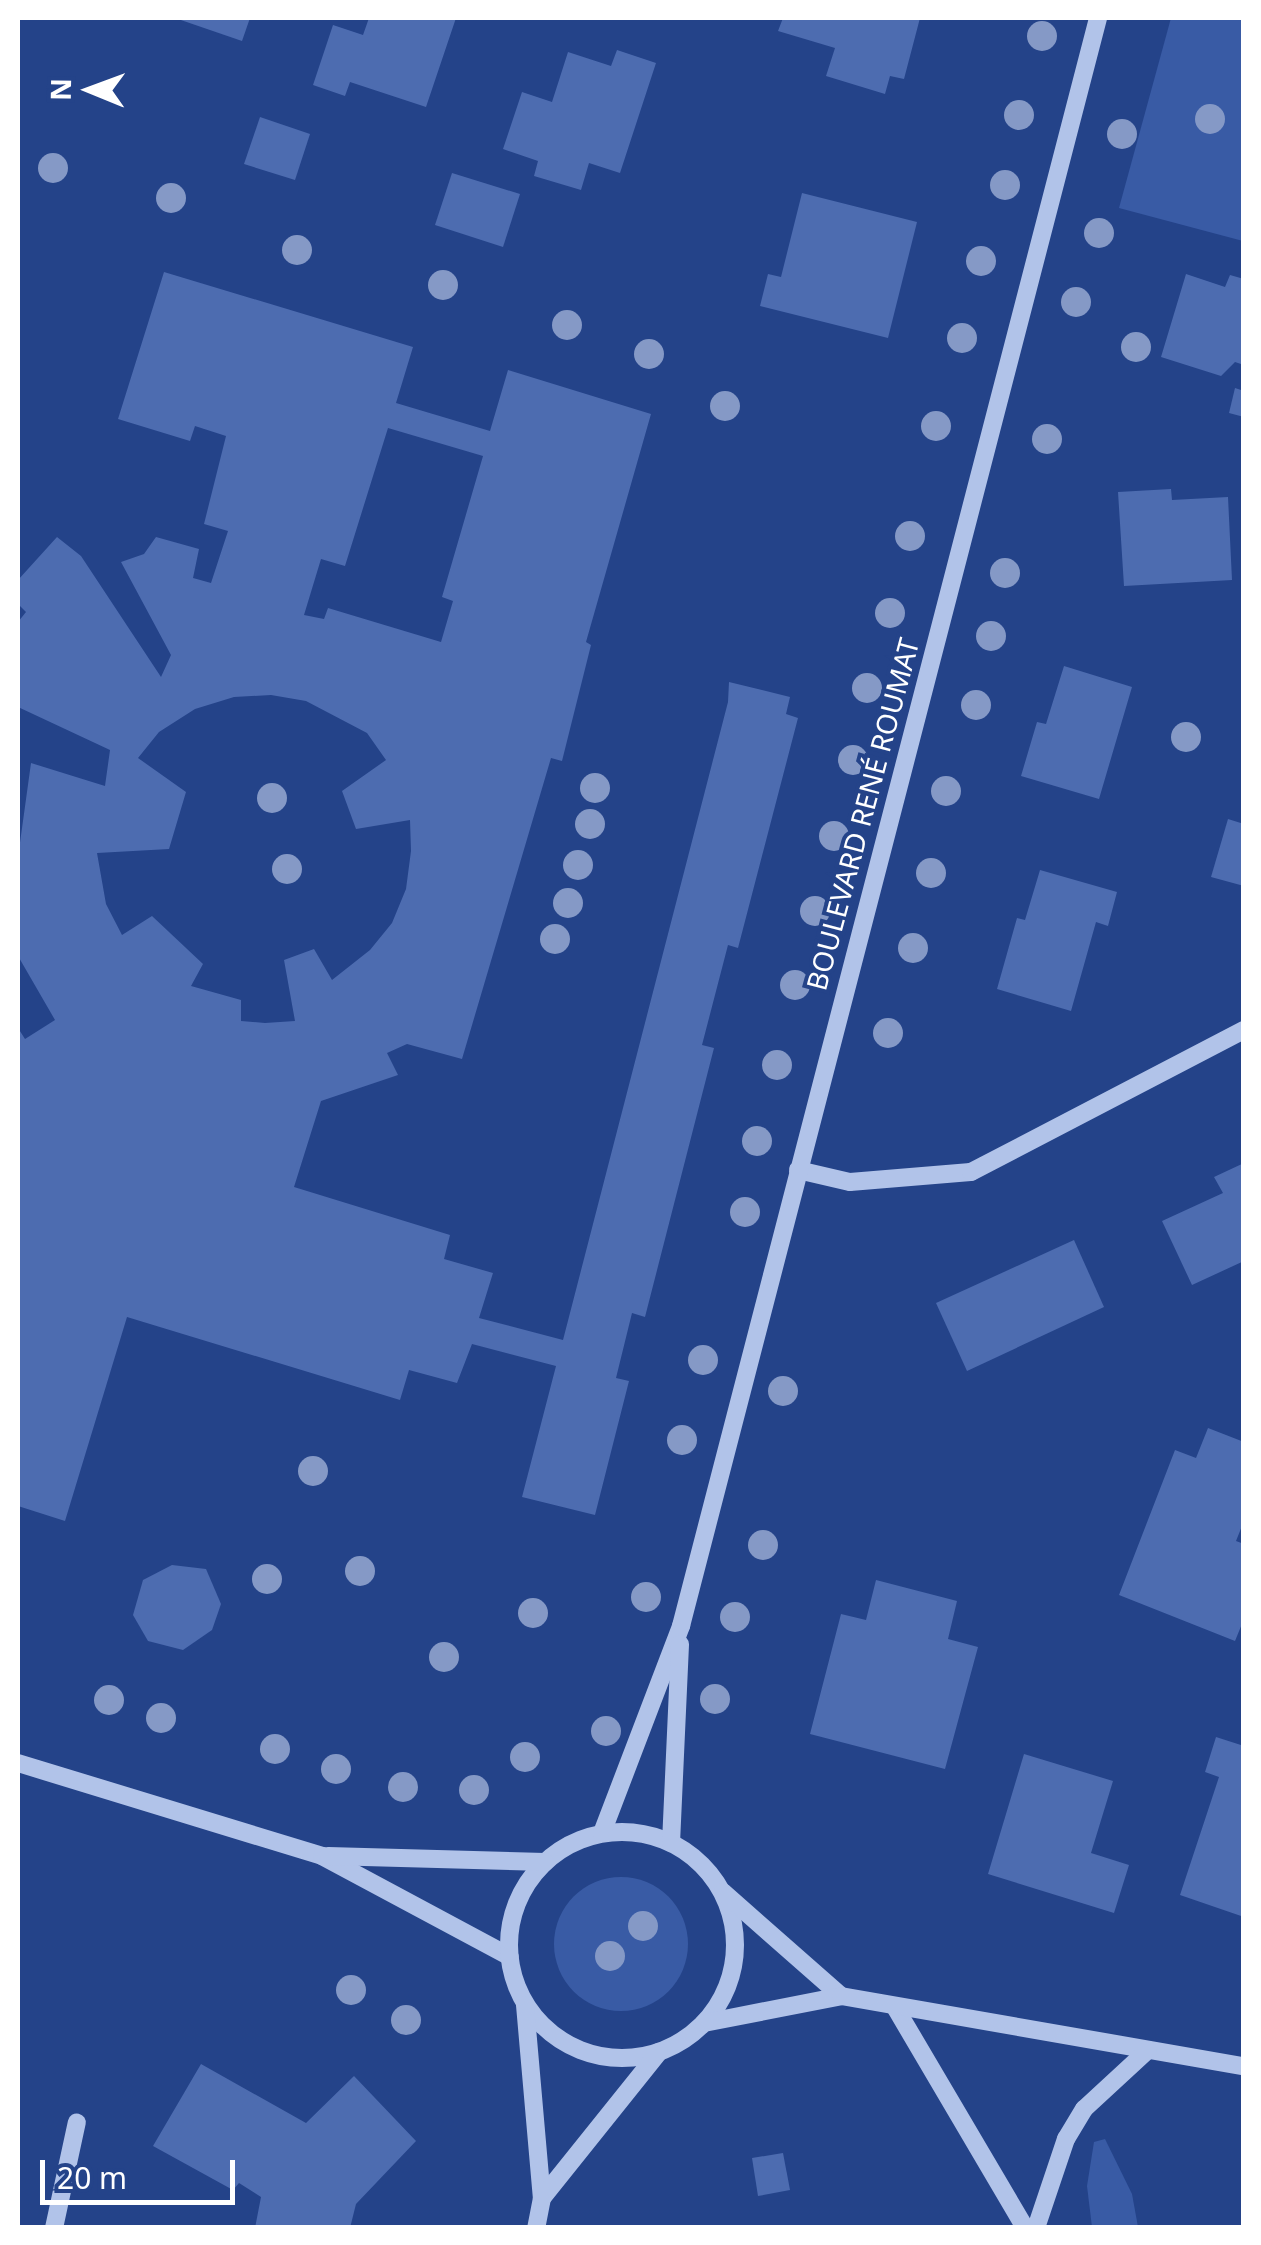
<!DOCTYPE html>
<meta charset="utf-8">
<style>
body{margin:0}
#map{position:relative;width:1261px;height:2245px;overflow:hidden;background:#244389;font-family:"Noto Sans",sans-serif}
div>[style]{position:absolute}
.green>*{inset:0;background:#395ba5}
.round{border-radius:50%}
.building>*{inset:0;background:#4d6cb0}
.minor>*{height:18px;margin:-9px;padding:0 9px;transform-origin:9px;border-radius:9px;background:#b1c3e9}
.minor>.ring{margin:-9px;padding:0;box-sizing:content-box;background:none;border:18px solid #b1c3e9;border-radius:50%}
.trees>*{width:30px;height:30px;margin:-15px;border-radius:50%;background:#8599c6}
span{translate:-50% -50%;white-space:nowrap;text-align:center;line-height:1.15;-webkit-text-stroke:8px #244389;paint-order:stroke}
.street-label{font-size:28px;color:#fff}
.frame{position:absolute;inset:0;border:20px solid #fff;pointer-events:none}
.north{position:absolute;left:40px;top:40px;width:100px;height:100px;-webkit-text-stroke:8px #244389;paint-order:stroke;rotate:271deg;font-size:28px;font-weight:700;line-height:40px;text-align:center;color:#fff}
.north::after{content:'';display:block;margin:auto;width:35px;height:45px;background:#fff;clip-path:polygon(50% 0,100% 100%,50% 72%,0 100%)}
.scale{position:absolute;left:40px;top:2160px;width:195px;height:45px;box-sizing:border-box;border:5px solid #fff;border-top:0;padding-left:12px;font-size:30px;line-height:35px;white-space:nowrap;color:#fff;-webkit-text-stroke:8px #244389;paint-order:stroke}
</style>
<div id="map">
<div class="green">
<div style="clip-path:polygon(1171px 18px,1243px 18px,1243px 241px,1119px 208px)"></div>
<div class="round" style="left:554px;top:1877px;width:134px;height:134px"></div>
<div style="clip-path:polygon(1105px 2139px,1132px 2194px,1138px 2227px,1092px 2227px,1087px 2186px,1094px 2142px)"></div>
</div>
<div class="building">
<div style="clip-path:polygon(175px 18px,250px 18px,242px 41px)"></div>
<div style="clip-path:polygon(369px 18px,456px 18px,426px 107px,350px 82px,345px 96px,313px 85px,333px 25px,363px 35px)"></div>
<div style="clip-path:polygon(783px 18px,920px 18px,904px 79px,890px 76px,885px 94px,826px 76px,835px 48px,778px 31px)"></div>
<div style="clip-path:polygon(617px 50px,656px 63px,620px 173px,589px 163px,581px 190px,534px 176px,538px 161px,503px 149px,522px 92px,552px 102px,568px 52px,611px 66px)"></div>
<div style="clip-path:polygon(260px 117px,310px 134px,295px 180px,244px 164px)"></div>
<div style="clip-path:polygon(452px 173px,520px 194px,503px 247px,435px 225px)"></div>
<div style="clip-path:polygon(802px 193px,917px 222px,888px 338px,760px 306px,768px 274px,781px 277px)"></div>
<div style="clip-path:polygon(evenodd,164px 272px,413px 347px,396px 403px,490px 431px,508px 370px,651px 414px,586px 642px,591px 645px,562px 761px,551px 758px,462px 1059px,407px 1044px,387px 1053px,398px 1075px,321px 1101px,294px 1187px,450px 1235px,444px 1259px,493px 1273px,479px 1318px,563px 1340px,728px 702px,729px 682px,790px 697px,786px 714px,798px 718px,738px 948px,728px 945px,702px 1045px,714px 1048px,645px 1317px,632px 1313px,616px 1378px,629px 1381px,595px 1515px,522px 1497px,556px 1366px,472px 1344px,457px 1383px,409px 1370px,400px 1400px,127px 1317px,65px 1521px,18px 1506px,18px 1028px,25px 1039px,55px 1020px,18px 956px,18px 857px,31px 763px,105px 786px,110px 750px,18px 707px,18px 622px,26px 612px,18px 604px,18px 580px,57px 537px,81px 556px,161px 677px,171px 655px,121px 562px,144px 554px,156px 537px,199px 549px,193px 578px,211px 583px,228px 531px,204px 524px,226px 436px,195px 426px,190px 441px,118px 419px,164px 272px,388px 428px,483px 456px,442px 597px,453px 601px,441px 642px,328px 608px,324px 619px,304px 615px,321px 559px,345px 566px,388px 428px,164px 272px,271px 695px,306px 701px,367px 733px,386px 760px,342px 791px,356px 829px,410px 820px,411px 851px,406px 889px,392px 923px,370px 950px,332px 980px,314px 949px,284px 960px,295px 1021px,265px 1023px,241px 1021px,241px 1000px,191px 986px,203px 964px,152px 916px,122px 935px,106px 904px,97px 853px,169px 849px,186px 792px,138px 758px,159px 732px,195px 709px,234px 697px,271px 695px)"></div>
<div style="clip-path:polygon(1186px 274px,1225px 287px,1230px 275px,1244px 279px,1244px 365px,1235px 362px,1221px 376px,1161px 357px)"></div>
<div style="clip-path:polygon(1235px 388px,1244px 391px,1244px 417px,1229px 413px)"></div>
<div style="clip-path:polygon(1171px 489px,1172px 500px,1228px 497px,1232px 580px,1124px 586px,1118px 492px)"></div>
<div style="clip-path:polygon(1064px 666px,1132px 687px,1099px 799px,1021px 776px,1037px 722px,1046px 724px)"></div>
<div style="clip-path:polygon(1228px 819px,1244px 824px,1244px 886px,1211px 877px)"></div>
<div style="clip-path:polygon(1040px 870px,1117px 892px,1108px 926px,1096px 922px,1071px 1011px,997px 989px,1017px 918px,1025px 920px)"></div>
<div style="clip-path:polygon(1244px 1163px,1244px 1261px,1192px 1285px,1162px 1221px,1223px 1193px,1214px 1177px)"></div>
<div style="clip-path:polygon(1074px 1240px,1104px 1307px,967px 1371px,936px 1303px)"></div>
<div style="clip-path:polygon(1208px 1428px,1244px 1442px,1244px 1521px,1236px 1541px,1244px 1544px,1244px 1619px,1235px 1641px,1119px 1595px,1175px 1450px,1196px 1458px)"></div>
<div style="clip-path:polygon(172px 1565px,206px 1569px,221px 1604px,212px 1630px,183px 1650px,148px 1641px,133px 1615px,143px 1580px)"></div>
<div style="clip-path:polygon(876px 1580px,957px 1601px,948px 1639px,978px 1647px,945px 1769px,810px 1734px,841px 1614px,866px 1620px)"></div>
<div style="clip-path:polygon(1216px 1737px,1244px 1746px,1244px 1917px,1180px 1895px,1219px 1777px,1205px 1772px)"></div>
<div style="clip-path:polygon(1024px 1754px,1113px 1781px,1091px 1853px,1129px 1865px,1114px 1913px,988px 1874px)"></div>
<div style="clip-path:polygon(201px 2064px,306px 2123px,354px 2076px,416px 2141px,356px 2204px,350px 2228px,255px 2228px,261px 2197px,239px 2183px,233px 2190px,153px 2146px)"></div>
<div style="clip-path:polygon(783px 2153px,790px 2190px,758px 2196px,752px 2158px)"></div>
</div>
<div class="minor">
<div style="left:798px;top:1170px;width:53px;rotate:13deg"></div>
<div style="left:850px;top:1182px;width:121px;rotate:-4.7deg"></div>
<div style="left:971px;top:1172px;width:308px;rotate:-27.5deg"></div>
<div style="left:18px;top:1763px;width:318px;rotate:17deg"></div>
<div style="left:322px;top:1856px;width:213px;rotate:28.2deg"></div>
<div class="ring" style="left:509px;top:1832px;width:208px;height:208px"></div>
<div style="left:602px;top:1833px;width:222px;rotate:-69.1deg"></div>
<div style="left:681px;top:1626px;width:1661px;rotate:-75.46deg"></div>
<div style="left:671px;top:1843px;width:199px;rotate:-87.4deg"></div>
<div style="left:328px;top:1856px;width:217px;rotate:1.6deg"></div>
<div style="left:723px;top:1892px;width:157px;rotate:41.4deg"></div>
<div style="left:525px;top:2005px;width:194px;rotate:85deg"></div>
<div style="left:542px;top:2198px;width:31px;rotate:101deg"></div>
<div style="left:895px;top:2007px;width:256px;rotate:59.5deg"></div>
<div style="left:704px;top:2023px;width:140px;rotate:-11.1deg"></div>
<div style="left:841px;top:1996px;width:409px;rotate:9.9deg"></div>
<div style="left:542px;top:2198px;width:187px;rotate:-51.3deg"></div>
<div style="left:54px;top:2228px;width:108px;rotate:-77.8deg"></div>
<div style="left:1036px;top:2228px;width:94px;rotate:-71.4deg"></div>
<div style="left:1066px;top:2139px;width:35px;rotate:-59deg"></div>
<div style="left:1084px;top:2109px;width:87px;rotate:-42.7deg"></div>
</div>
<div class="trees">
<div style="left:1042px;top:36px"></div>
<div style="left:1019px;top:115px"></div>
<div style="left:1210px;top:119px"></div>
<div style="left:1122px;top:134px"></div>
<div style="left:53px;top:168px"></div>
<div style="left:1005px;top:185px"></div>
<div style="left:171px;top:198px"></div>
<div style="left:1099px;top:233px"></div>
<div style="left:297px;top:250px"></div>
<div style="left:981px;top:261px"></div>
<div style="left:443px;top:285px"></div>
<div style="left:1076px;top:302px"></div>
<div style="left:567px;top:325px"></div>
<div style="left:962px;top:338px"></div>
<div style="left:1136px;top:347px"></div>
<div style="left:649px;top:354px"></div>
<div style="left:725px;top:406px"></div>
<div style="left:936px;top:426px"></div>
<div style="left:1047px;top:439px"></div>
<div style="left:910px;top:536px"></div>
<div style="left:1005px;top:573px"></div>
<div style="left:890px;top:613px"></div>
<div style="left:991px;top:636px"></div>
<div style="left:867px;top:688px"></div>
<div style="left:976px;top:705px"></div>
<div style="left:1186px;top:737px"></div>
<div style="left:853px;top:760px"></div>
<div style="left:595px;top:788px"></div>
<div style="left:946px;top:791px"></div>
<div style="left:272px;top:798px"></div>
<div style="left:590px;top:824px"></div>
<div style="left:834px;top:836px"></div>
<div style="left:578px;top:865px"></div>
<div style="left:287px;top:869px"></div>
<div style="left:931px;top:873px"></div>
<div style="left:568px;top:903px"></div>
<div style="left:815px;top:911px"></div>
<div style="left:555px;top:939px"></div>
<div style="left:913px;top:948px"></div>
<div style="left:795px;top:985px"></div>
<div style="left:888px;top:1033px"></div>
<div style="left:777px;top:1065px"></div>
<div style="left:757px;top:1141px"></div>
<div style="left:745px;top:1212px"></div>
<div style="left:703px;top:1360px"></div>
<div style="left:783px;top:1391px"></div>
<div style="left:682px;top:1440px"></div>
<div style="left:313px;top:1471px"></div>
<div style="left:763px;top:1545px"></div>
<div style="left:360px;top:1571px"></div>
<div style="left:267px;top:1579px"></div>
<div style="left:646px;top:1597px"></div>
<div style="left:533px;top:1613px"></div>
<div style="left:735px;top:1617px"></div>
<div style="left:444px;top:1657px"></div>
<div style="left:715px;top:1699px"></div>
<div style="left:109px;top:1700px"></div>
<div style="left:161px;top:1718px"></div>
<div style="left:606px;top:1731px"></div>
<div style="left:275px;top:1749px"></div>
<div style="left:525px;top:1757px"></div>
<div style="left:336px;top:1769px"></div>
<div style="left:403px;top:1787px"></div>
<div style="left:474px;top:1790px"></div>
<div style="left:643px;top:1926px"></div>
<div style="left:610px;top:1956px"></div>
<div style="left:351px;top:1990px"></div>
<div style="left:406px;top:2020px"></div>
</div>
<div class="street-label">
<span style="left:862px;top:814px;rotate:-75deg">BOULEVARD RENÉ ROUMAT</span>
</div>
<div class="frame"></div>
<div class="north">N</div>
<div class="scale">20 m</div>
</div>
